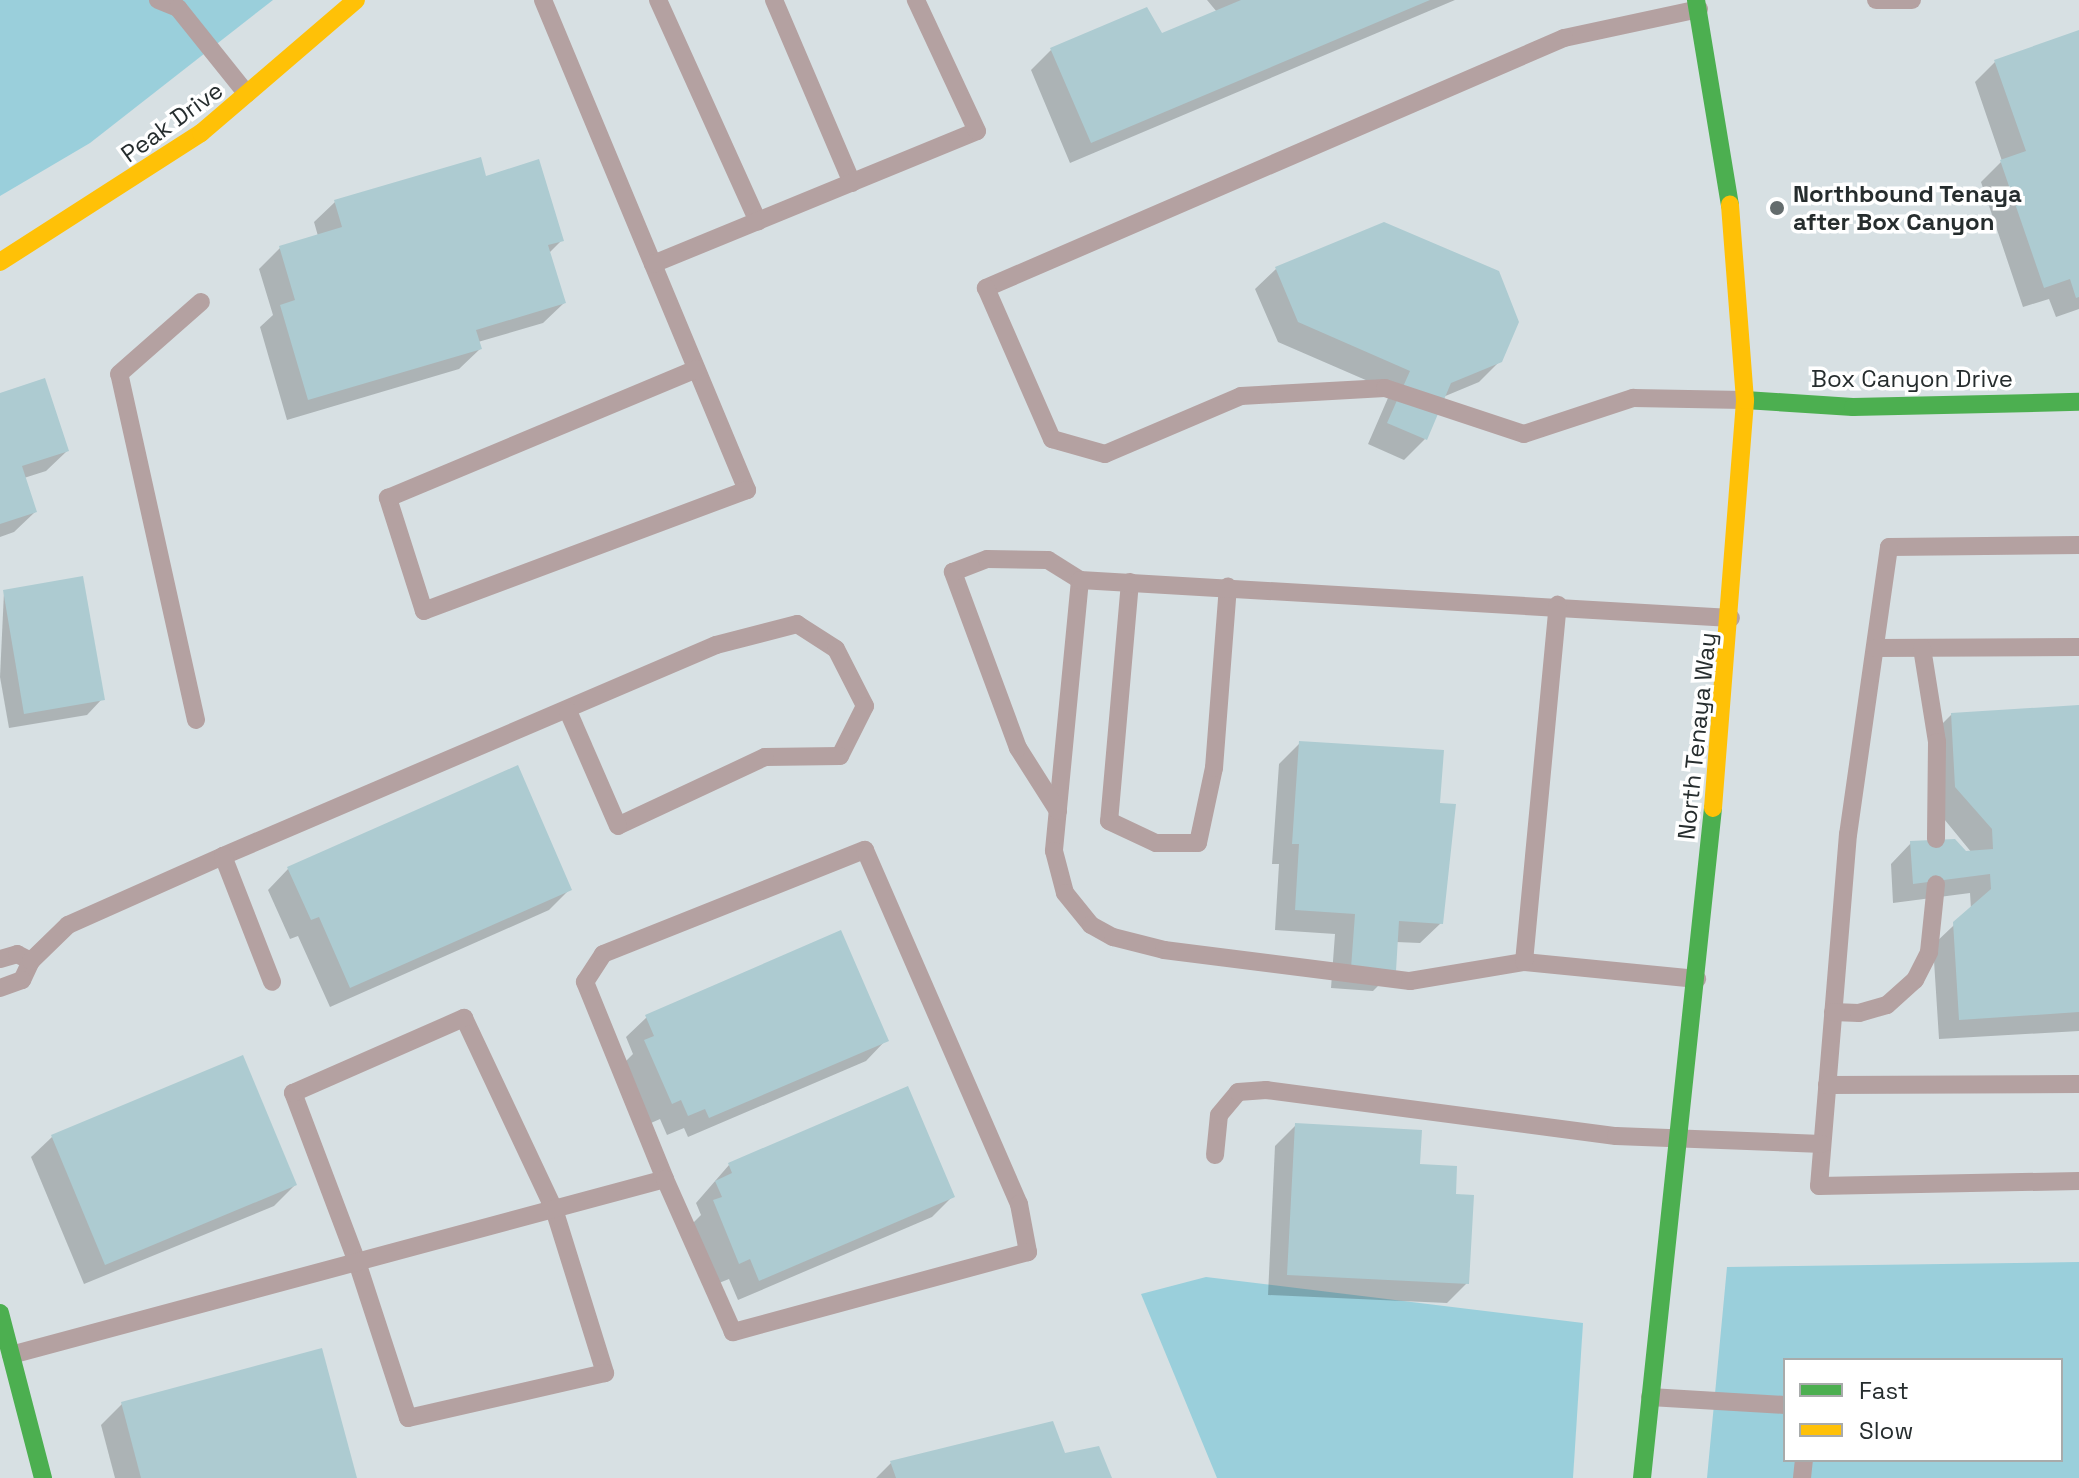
<!DOCTYPE html>
<style>
body{margin:0}
#map{position:relative;width:2079px;height:1478px;overflow:hidden;background:#d7e0e3;font-family:"Space Grotesk",sans-serif}
div>[style]{position:absolute}
.green>*{inset:0;background:#9acfdb}
.shadow>*{inset:0;background:#0003}
.building>*{inset:0;background:#adcbd1}
.lane>*{height:18px;margin:-9px;padding:0 9px;transform-origin:9px;border-radius:9px;background:#b4a1a1}
.fast>*{height:18px;margin:-9px;padding:0 9px;transform-origin:9px;border-radius:9px;background:#4caf50}
.slow>*{height:18px;margin:-9px;padding:0 9px;transform-origin:9px;border-radius:9px;background:#ffc107}
.dots>*{width:22px;height:22px;translate:-50% -50%;box-sizing:border-box;border:4px solid #fff;border-radius:50%}
span{translate:-50% -50%;white-space:nowrap;text-align:center;line-height:1.15;-webkit-text-stroke:7px #fff;paint-order:stroke}
.street-label{font-size:24px;color:#262d2e}
.poi-label{font-size:24px;color:#262d2e;font-weight:700}
.left{translate:0 -50%;text-align:left}
.legend{position:absolute;left:1783px;top:1358px;width:280px;height:104px;box-sizing:border-box;background:#fff;border:2px solid #a8abab;margin:0;padding:10px 14px;list-style:none;font-size:24px;color:#262d2e}
.legend li{display:flex;align-items:center;gap:16px;height:40px}
.legend b{width:40px;border:2px solid #a8abab}
</style>
<div id="map">
<div class="green">
<div style="clip-path:polygon(0 0,273px 0,90px 143px,0 196px)"></div>
<div style="clip-path:polygon(evenodd,2079px 1262px,2079px 1478px,1707px 1478px,1727px 1267px,2079px 1262px,1785px 1360px,2061px 1360px,2061px 1460px,1785px 1460px,1785px 1360px)"></div>
<div style="clip-path:polygon(1206px 1277px,1583px 1323px,1573px 1478px,1217px 1478px,1141px 1294px)"></div>
</div>
<div class="shadow">
<div style="clip-path:polygon(1207px 0,1455px 0,1070px 163px,1031px 70px,1052px 49px,1161px 36px,1217px 12px)"></div>
<div style="clip-path:polygon(2079px 32px,2079px 309px,2056px 317px,2049px 299px,2023px 307px,1981px 182px,2002px 161px,1975px 82px,1996px 61px)"></div>
<div style="clip-path:polygon(484px 178px,561px 241px,549px 253px,564px 303px,543px 323px,478px 342px,480px 349px,459px 369px,287px 420px,260px 327px,273px 315px,259px 269px,280px 248px,318px 236px,314px 222px,335px 202px)"></div>
<div style="clip-path:polygon(1276px 269px,1500px 361px,1479px 382px,1443px 397px,1425px 439px,1404px 460px,1368px 444px,1391px 391px,1278px 342px,1255px 289px)"></div>
<div style="clip-path:polygon(0 395px,67px 451px,46px 471px,24px 478px,35px 512px,14px 532px,0 537px)"></div>
<div style="clip-path:polygon(4px 592px,102px 699px,87px 715px,9px 728px,0 677px)"></div>
<div style="clip-path:polygon(2079px 707px,2079px 1031px,1939px 1039px,1933px 945px,1971px 909px,1970px 893px,1893px 903px,1891px 864px,1911px 843px,1972px 853px,1935px 808px,1931px 735px,1952px 714px)"></div>
<div style="clip-path:polygon(1300px 743px,1438px 805px,1441px 923px,1420px 943px,1396px 942px,1394px 970px,1373px 991px,1331px 988px,1335px 934px,1275px 930px,1279px 864px,1272px 864px,1279px 764px)"></div>
<div style="clip-path:polygon(288px 869px,570px 889px,549px 910px,330px 1007px,298px 936px,290px 939px,268px 890px)"></div>
<div style="clip-path:polygon(647px 1017px,886px 1040px,866px 1061px,688px 1137px,684px 1128px,667px 1135px,660px 1119px,651px 1123px,625px 1062px,633px 1054px,626px 1037px)"></div>
<div style="clip-path:polygon(1295px 1126px,1418px 1166px,1454px 1196px,1467px 1283px,1447px 1303px,1268px 1295px,1275px 1146px)"></div>
<div style="clip-path:polygon(52px 1137px,295px 1185px,274px 1206px,84px 1284px,31px 1157px)"></div>
<div style="clip-path:polygon(729px 1165px,953px 1196px,932px 1217px,738px 1300px,729px 1279px,719px 1283px,693px 1223px,701px 1215px,696px 1203px)"></div>
<div style="clip-path:polygon(122px 1404px,355px 1478px,115px 1478px,101px 1425px)"></div>
<div style="clip-path:polygon(1052px 1423px,1064px 1456px,1109px 1478px,876px 1478px,891px 1463px)"></div>
</div>
<div class="building">
<div style="clip-path:polygon(1241px 0,1430px 0,1091px 143px,1050px 48px,1147px 7px,1162px 33px)"></div>
<div style="clip-path:polygon(2079px 30px,2079px 297px,2076px 298px,2070px 279px,2044px 288px,2000px 160px,2026px 151px,1994px 60px)"></div>
<div style="clip-path:polygon(481px 157px,486px 176px,539px 159px,564px 241px,548px 245px,566px 303px,476px 330px,482px 349px,308px 400px,280px 305px,295px 300px,279px 246px,342px 227px,334px 200px)"></div>
<div style="clip-path:polygon(1384px 222px,1499px 271px,1519px 322px,1502px 362px,1451px 383px,1427px 440px,1387px 423px,1410px 371px,1298px 322px,1275px 267px)"></div>
<div style="clip-path:polygon(45px 378px,69px 451px,22px 466px,37px 512px,0 524px,0 393px)"></div>
<div style="clip-path:polygon(83px 576px,105px 700px,24px 714px,3px 590px)"></div>
<div style="clip-path:polygon(2079px 705px,2079px 1012px,1959px 1020px,1953px 922px,1991px 889px,1990px 874px,1913px 884px,1910px 841px,1955px 839px,1966px 851px,1993px 849px,1992px 829px,1955px 787px,1951px 713px)"></div>
<div style="clip-path:polygon(1299px 741px,1444px 750px,1440px 803px,1456px 804px,1443px 924px,1399px 921px,1396px 971px,1351px 968px,1355px 914px,1295px 910px,1299px 844px,1292px 844px)"></div>
<div style="clip-path:polygon(518px 765px,572px 890px,350px 988px,319px 917px,311px 920px,287px 867px)"></div>
<div style="clip-path:polygon(841px 930px,889px 1041px,709px 1118px,705px 1109px,688px 1116px,681px 1100px,672px 1104px,644px 1040px,654px 1036px,645px 1015px)"></div>
<div style="clip-path:polygon(243px 1055px,297px 1185px,105px 1265px,51px 1135px)"></div>
<div style="clip-path:polygon(908px 1086px,955px 1197px,759px 1281px,750px 1259px,739px 1264px,713px 1200px,722px 1197px,715px 1181px,732px 1173px,728px 1163px)"></div>
<div style="clip-path:polygon(1295px 1123px,1422px 1130px,1420px 1164px,1457px 1166px,1456px 1194px,1474px 1195px,1469px 1284px,1287px 1275px)"></div>
<div style="clip-path:polygon(322px 1348px,357px 1478px,141px 1478px,121px 1402px)"></div>
<div style="clip-path:polygon(1053px 1421px,1065px 1453px,1099px 1446px,1112px 1478px,896px 1478px,890px 1461px)"></div>
</div>
<div class="lane">
<div style="left:158px;top:0;width:22px;rotate:22deg"></div>
<div style="left:178px;top:8px;width:110px;rotate:51.3deg"></div>
<div style="left:543px;top:0;width:531px;rotate:67.4deg"></div>
<div style="left:747px;top:490px;width:345px;rotate:159.5deg"></div>
<div style="left:424px;top:611px;width:119px;rotate:-107.7deg"></div>
<div style="left:388px;top:498px;width:334px;rotate:-22.7deg"></div>
<div style="left:658px;top:0;width:243px;rotate:65.7deg"></div>
<div style="left:774px;top:0;width:199px;rotate:66.9deg"></div>
<div style="left:1876px;top:0;width:36px"></div>
<div style="left:1699px;top:9px;width:138px;rotate:167.9deg"></div>
<div style="left:1564px;top:38px;width:630px;rotate:156.61deg"></div>
<div style="left:986px;top:288px;width:165px;rotate:66.4deg"></div>
<div style="left:1052px;top:439px;width:55px;rotate:15.8deg"></div>
<div style="left:1105px;top:454px;width:148px;rotate:-23.1deg"></div>
<div style="left:1241px;top:396px;width:144px;rotate:-3.2deg"></div>
<div style="left:1385px;top:388px;width:146px;rotate:18.3deg"></div>
<div style="left:1524px;top:434px;width:115px;rotate:-18.3deg"></div>
<div style="left:1633px;top:398px;width:111px;rotate:1deg"></div>
<div style="left:653px;top:264px;width:350px;rotate:-22.3deg"></div>
<div style="left:977px;top:131px;width:145px;rotate:-115deg"></div>
<div style="left:2079px;top:545px;width:190px;rotate:179.4deg"></div>
<div style="left:1889px;top:547px;width:290px;rotate:98.1deg"></div>
<div style="left:1848px;top:834px;width:353px;rotate:94.7deg"></div>
<div style="left:1819px;top:1186px;width:260px;rotate:-1.1deg"></div>
<div style="left:1080px;top:580px;width:272px;rotate:95.5deg"></div>
<div style="left:1054px;top:851px;width:43px;rotate:75.3deg"></div>
<div style="left:1065px;top:893px;width:41px;rotate:50.9deg"></div>
<div style="left:1091px;top:925px;width:25px;rotate:29deg"></div>
<div style="left:1113px;top:937px;width:53px;rotate:14.3deg"></div>
<div style="left:1164px;top:950px;width:248px;rotate:7.2deg"></div>
<div style="left:1410px;top:981px;width:116px;rotate:-9.5deg"></div>
<div style="left:1524px;top:962px;width:174px;rotate:5.6deg"></div>
<div style="left:1130px;top:582px;width:240px;rotate:95deg"></div>
<div style="left:1109px;top:821px;width:52px;rotate:25.1deg"></div>
<div style="left:1156px;top:843px;width:42px"></div>
<div style="left:1198px;top:843px;width:77px;rotate:-78deg"></div>
<div style="left:1214px;top:768px;width:182px;rotate:-85.6deg"></div>
<div style="left:1875px;top:648px;width:204px;rotate:-0.3deg"></div>
<div style="left:1922px;top:648px;width:95px;rotate:80.9deg"></div>
<div style="left:1937px;top:742px;width:97px;rotate:90.6deg"></div>
<div style="left:196px;top:720px;width:354px;rotate:-102.5deg"></div>
<div style="left:119px;top:374px;width:109px;rotate:-41.3deg"></div>
<div style="left:1058px;top:811px;width:75px;rotate:-122.4deg"></div>
<div style="left:1018px;top:748px;width:188px;rotate:-110.3deg"></div>
<div style="left:953px;top:572px;width:36px;rotate:-21deg"></div>
<div style="left:987px;top:559px;width:61px;rotate:0.9deg"></div>
<div style="left:1048px;top:560px;width:38px;rotate:32deg"></div>
<div style="left:1080px;top:580px;width:652px;rotate:3.34deg"></div>
<div style="left:223px;top:856px;width:536px;rotate:-23.17deg"></div>
<div style="left:716px;top:645px;width:84px;rotate:-14.5deg"></div>
<div style="left:797px;top:624px;width:46px;rotate:32.7deg"></div>
<div style="left:836px;top:649px;width:64px;rotate:63deg"></div>
<div style="left:865px;top:706px;width:56px;rotate:116.6deg"></div>
<div style="left:840px;top:756px;width:75px;rotate:179.2deg"></div>
<div style="left:765px;top:757px;width:162px;rotate:154.9deg"></div>
<div style="left:618px;top:826px;width:125px;rotate:-113.5deg"></div>
<div style="left:0;top:959px;width:18px;rotate:-16deg"></div>
<div style="left:17px;top:954px;width:16px;rotate:27deg"></div>
<div style="left:31px;top:961px;width:21px;rotate:115deg"></div>
<div style="left:22px;top:980px;width:23px;rotate:160deg"></div>
<div style="left:31px;top:961px;width:52px;rotate:-44.2deg"></div>
<div style="left:68px;top:925px;width:170px;rotate:-24deg"></div>
<div style="left:223px;top:856px;width:135px;rotate:68.7deg"></div>
<div style="left:1524px;top:962px;width:359px;rotate:-84.6deg"></div>
<div style="left:1833px;top:1012px;width:26px;rotate:2deg"></div>
<div style="left:1859px;top:1013px;width:29px;rotate:-16deg"></div>
<div style="left:1887px;top:1005px;width:38px;rotate:-42deg"></div>
<div style="left:1915px;top:980px;width:31px;rotate:-63deg"></div>
<div style="left:1929px;top:952px;width:68px;rotate:-84.1deg"></div>
<div style="left:464px;top:1018px;width:211px;rotate:64.8deg"></div>
<div style="left:554px;top:1209px;width:172px;rotate:72.7deg"></div>
<div style="left:605px;top:1373px;width:202px;rotate:167.1deg"></div>
<div style="left:408px;top:1418px;width:164px;rotate:-108.1deg"></div>
<div style="left:357px;top:1262px;width:181px;rotate:-110.7deg"></div>
<div style="left:293px;top:1093px;width:187px;rotate:-23.7deg"></div>
<div style="left:1827px;top:1085px;width:252px;rotate:-0.2deg"></div>
<div style="left:1215px;top:1155px;width:40px;rotate:-84.3deg"></div>
<div style="left:1219px;top:1115px;width:30px;rotate:-50deg"></div>
<div style="left:1238px;top:1092px;width:28px;rotate:-4deg"></div>
<div style="left:1266px;top:1090px;width:353px;rotate:7.5deg"></div>
<div style="left:1616px;top:1136px;width:206px;rotate:2.2deg"></div>
<div style="left:11px;top:1355px;width:677px;rotate:-15.06deg"></div>
<div style="left:665px;top:1179px;width:213px;rotate:-112.1deg"></div>
<div style="left:585px;top:982px;width:33px;rotate:-57deg"></div>
<div style="left:603px;top:954px;width:282px;rotate:-21.7deg"></div>
<div style="left:865px;top:850px;width:386px;rotate:66.5deg"></div>
<div style="left:1019px;top:1204px;width:49px;rotate:79.4deg"></div>
<div style="left:1028px;top:1252px;width:306px;rotate:164.8deg"></div>
<div style="left:733px;top:1332px;width:167px;rotate:-114deg"></div>
<div style="left:1650px;top:1397px;width:135px;rotate:3.4deg"></div>
<div style="left:1802px;top:1478px;width:18px;rotate:-84deg"></div>
</div>
<div class="fast">
<div style="left:1696px;top:0;width:208px;rotate:80.6deg"></div>
<div style="left:1745px;top:400px;width:108px;rotate:3.7deg"></div>
<div style="left:1853px;top:407px;width:226px;rotate:-1.3deg"></div>
<div style="left:0;top:1313px;width:171px;rotate:75.4deg"></div>
<div style="left:1642px;top:1478px;width:674px;rotate:-83.95deg"></div>
</div>
<div class="slow">
<div style="left:0;top:262px;width:239px;rotate:-32.7deg"></div>
<div style="left:201px;top:133px;width:204px;rotate:-40.6deg"></div>
<div style="left:1713px;top:808px;width:409px;rotate:-85.5deg"></div>
<div style="left:1745px;top:400px;width:196px;rotate:-94.4deg"></div>
</div>
<div class="dots">
<div style="left:1777px;top:208px;background:#646c6d"></div>
</div>
<div class="street-label">
<span style="left:172px;top:122px;rotate:-36deg">Peak Drive</span>
<span style="left:1912px;top:379px">Box Canyon Drive</span>
<span style="left:1697px;top:736px;rotate:-84deg">North Tenaya Way</span>
</div>
<div class="poi-label">
<span class="left" style="left:1793px;top:208px">Northbound Tenaya<br>after Box Canyon</span>
</div>
<ul class="legend">
<li><b style="height:10px;background:#4caf50"></b>Fast</li>
<li><b style="height:10px;background:#ffc107"></b>Slow</li>
</ul>
</div>
